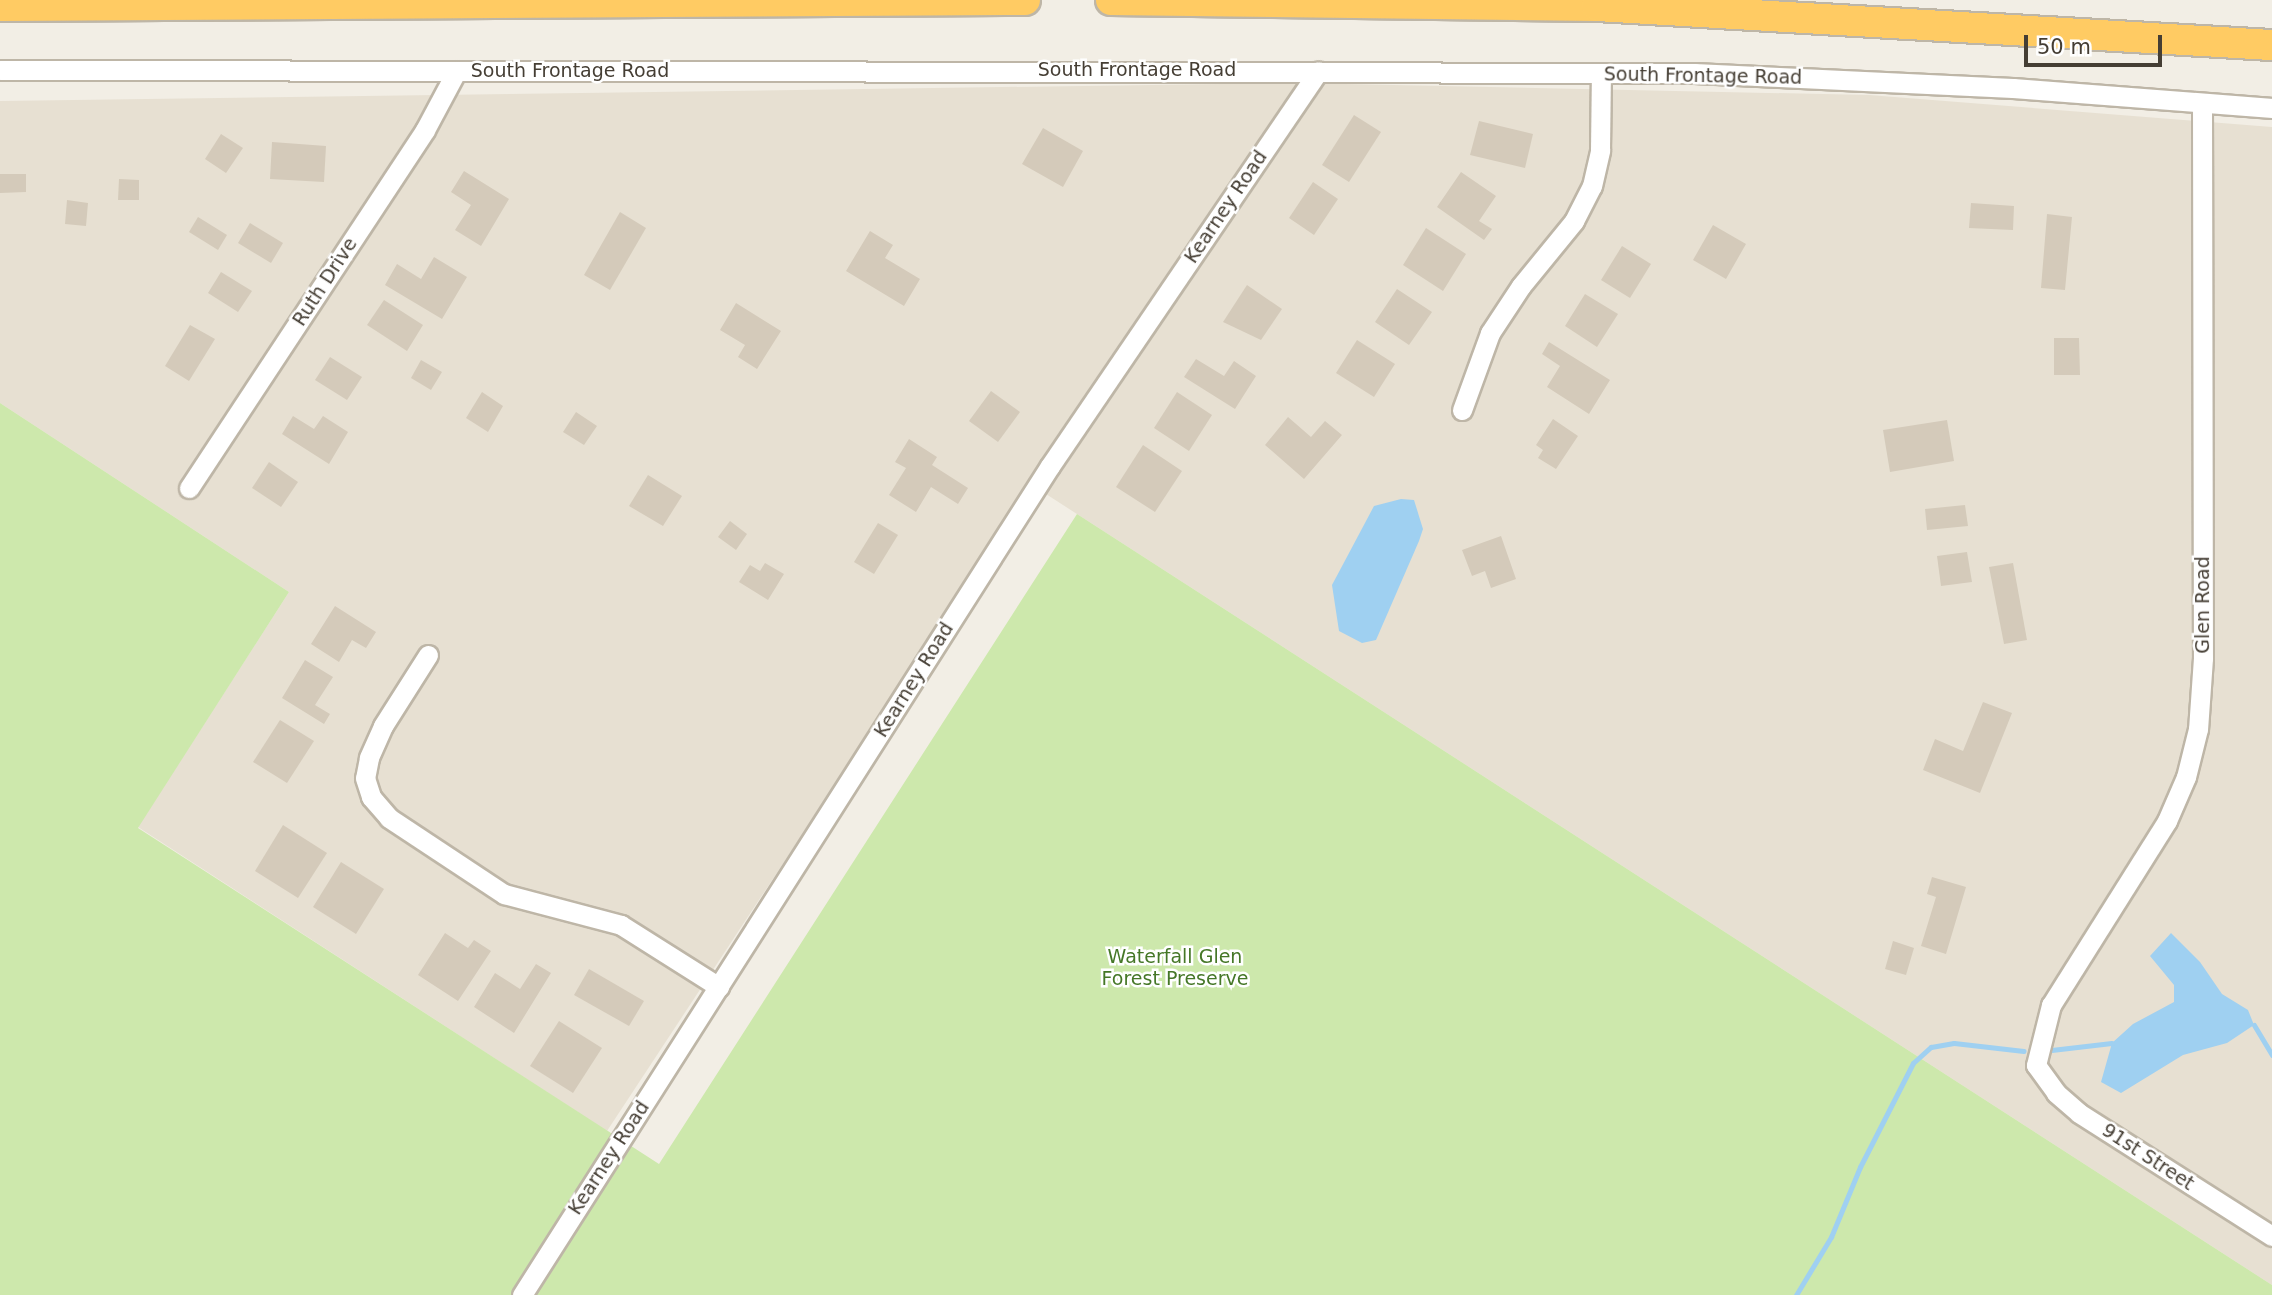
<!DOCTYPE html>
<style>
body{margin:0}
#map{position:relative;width:2272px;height:1295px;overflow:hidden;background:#f2eee5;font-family:"DejaVu Sans",sans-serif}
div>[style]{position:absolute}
.residential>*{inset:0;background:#e7e0d2}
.green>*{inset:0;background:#cde8ac}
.water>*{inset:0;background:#9fd0f1}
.stream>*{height:5px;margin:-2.5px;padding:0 2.5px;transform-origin:2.5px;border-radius:2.5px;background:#9fd0f1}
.building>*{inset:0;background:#d4caba}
.roads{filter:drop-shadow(2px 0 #beb6a7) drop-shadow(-2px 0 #beb6a7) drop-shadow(0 2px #beb6a7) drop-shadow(0 -2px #beb6a7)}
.minor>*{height:19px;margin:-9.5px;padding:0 9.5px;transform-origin:9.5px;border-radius:9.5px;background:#fff}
.highway>*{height:30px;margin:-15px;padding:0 15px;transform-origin:15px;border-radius:15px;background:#ffcb63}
span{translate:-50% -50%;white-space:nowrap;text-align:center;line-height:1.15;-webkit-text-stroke:5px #fff;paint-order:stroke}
.street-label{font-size:19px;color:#453e34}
.park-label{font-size:19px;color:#457727}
.scale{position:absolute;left:2024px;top:35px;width:138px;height:32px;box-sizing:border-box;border:4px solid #453e34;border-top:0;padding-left:9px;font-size:21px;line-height:24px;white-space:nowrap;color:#453e34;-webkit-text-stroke:5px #fff;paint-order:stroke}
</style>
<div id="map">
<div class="residential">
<div style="clip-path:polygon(1297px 83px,1869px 95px,2272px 127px,2272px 1285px,1032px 485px,607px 1131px,138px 827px,289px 592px,0 403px,0 101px)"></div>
</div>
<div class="green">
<div style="clip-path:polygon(0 403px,289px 592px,138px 828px,659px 1164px,1077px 514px,2272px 1285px,2272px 1295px,0 1295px)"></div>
</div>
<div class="water">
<div style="clip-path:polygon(1401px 499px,1414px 500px,1423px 529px,1419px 541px,1376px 640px,1362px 643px,1339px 631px,1332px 585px,1374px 506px)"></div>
<div style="clip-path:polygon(2171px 933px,2200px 962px,2222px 994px,2248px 1010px,2254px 1025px,2227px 1043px,2183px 1055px,2121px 1093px,2101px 1082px,2112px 1043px,2133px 1024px,2174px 1002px,2174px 985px,2150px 956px)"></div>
</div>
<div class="stream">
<div style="left:2254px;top:1025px;width:35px;rotate:59deg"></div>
<div style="left:2043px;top:1051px;width:69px;rotate:-6.6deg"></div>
<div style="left:1796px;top:1295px;width:68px;rotate:-58.9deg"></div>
<div style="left:1831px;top:1237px;width:76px;rotate:-67.5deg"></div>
<div style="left:1860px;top:1167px;width:117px;rotate:-63deg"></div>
<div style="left:1913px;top:1063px;width:24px;rotate:-42deg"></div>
<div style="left:1931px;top:1047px;width:23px;rotate:-10deg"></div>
<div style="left:1954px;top:1043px;width:70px;rotate:6.5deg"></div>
</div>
<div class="building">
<div style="clip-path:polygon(1354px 115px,1381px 132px,1349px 182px,1322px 165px)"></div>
<div style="clip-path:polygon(1479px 121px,1533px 134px,1525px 168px,1470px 155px)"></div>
<div style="clip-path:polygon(1043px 128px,1083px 151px,1063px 187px,1022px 164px)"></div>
<div style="clip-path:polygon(221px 134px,243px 148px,226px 173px,205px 159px)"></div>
<div style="clip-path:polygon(272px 142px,326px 146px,324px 182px,270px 179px)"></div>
<div style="clip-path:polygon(464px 171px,509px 199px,481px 246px,455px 230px,471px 205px,451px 192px)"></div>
<div style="clip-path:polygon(1461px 172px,1496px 196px,1479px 221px,1492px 229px,1484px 240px,1437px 207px)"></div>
<div style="clip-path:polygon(0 174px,26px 174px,26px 192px,0 193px)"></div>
<div style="clip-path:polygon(119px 179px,139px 180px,139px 200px,118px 200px)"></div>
<div style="clip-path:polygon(1313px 182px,1338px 199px,1314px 235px,1289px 218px)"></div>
<div style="clip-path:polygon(67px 200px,88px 203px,86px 226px,65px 224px)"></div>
<div style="clip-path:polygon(1971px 203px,2014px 206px,2013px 230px,1969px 228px)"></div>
<div style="clip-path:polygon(620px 212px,646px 228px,610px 290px,584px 275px)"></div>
<div style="clip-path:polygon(2047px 214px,2072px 217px,2065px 290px,2041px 288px)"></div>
<div style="clip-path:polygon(198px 217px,227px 235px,218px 250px,189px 232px)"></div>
<div style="clip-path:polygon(250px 223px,283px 243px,271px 263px,238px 243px)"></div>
<div style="clip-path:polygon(1713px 225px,1746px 244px,1726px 279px,1693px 260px)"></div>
<div style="clip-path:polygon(1426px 228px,1466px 254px,1443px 291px,1403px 265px)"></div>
<div style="clip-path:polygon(870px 231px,893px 245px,885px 258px,920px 279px,904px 306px,846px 271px)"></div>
<div style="clip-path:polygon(1622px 246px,1651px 264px,1630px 298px,1601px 280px)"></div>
<div style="clip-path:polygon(434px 257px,467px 277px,442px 319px,385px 285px,397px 264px,421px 279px)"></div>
<div style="clip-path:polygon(221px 272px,252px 291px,238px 312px,208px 293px)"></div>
<div style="clip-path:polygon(1247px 285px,1282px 309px,1261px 340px,1223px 322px)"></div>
<div style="clip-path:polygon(1397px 289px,1432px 312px,1409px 345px,1375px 322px)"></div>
<div style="clip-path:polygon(1585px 294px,1618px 314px,1597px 347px,1565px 326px)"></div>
<div style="clip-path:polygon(384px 300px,423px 325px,407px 351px,367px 325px)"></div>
<div style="clip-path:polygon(736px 303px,781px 331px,757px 369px,738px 357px,745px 345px,720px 330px)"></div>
<div style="clip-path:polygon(190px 325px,215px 339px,189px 381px,165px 366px)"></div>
<div style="clip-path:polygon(2054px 338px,2079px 338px,2080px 375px,2054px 375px)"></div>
<div style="clip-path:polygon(1357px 340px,1395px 364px,1374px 397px,1336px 373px)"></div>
<div style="clip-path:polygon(1549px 342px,1610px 380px,1589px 414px,1547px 387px,1560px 366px,1542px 354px)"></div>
<div style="clip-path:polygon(330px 357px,362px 377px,347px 400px,315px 380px)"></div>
<div style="clip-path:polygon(1196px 359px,1224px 376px,1234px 361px,1256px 376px,1235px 409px,1184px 377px)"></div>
<div style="clip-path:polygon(421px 360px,442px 372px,431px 390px,411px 378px)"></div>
<div style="clip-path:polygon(991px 391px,1020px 412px,998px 442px,969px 421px)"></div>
<div style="clip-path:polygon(482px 392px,503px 406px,488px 432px,466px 418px)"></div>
<div style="clip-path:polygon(1177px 392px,1212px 415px,1189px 451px,1154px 428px)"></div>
<div style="clip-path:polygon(576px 412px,597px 426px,584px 445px,563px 432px)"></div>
<div style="clip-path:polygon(293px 416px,314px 429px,323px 416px,348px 432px,329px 464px,282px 434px)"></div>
<div style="clip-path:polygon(1288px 417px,1311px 437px,1325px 421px,1342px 435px,1304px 479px,1265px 445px)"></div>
<div style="clip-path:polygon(1553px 419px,1578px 436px,1556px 469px,1538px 458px,1543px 450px,1536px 445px)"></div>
<div style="clip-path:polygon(1947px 420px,1954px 461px,1890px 472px,1883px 430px)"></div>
<div style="clip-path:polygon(909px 439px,937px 457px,932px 465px,968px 488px,958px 504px,931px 487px,916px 512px,889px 495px,906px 468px,895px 462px)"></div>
<div style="clip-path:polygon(1143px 445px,1182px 471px,1155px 512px,1116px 487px)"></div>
<div style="clip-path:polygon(269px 462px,298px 482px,281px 507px,252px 488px)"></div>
<div style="clip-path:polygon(648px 475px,682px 496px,663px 526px,629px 506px)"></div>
<div style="clip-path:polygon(1965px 505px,1968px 526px,1927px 530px,1925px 509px)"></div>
<div style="clip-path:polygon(730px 521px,747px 534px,736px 550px,718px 537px)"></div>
<div style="clip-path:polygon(878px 523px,898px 535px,874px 574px,854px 562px)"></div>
<div style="clip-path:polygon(1501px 536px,1516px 579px,1491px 588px,1485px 571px,1472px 576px,1462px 550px)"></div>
<div style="clip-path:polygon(1967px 552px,1972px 582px,1941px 586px,1937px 556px)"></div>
<div style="clip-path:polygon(765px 563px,784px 574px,768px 600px,739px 582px,750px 565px,760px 571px)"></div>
<div style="clip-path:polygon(2013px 563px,2027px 640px,2004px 644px,1989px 567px)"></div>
<div style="clip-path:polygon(335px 606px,376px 632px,366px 648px,352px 640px,339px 662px,311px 644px)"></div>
<div style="clip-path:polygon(305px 660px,333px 677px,315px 705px,330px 714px,324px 724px,282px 698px)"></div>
<div style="clip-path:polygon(1983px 702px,2012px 713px,1980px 793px,1923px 770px,1935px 739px,1963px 751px)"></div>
<div style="clip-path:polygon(280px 720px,314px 741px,287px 783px,253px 762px)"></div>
<div style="clip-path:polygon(283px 825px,327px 853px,298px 898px,255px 871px)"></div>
<div style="clip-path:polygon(341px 862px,384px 889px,356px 934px,313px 907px)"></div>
<div style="clip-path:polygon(1932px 877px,1966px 887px,1946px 954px,1921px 946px,1936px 897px,1927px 894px)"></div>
<div style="clip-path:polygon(445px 933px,468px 948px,474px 940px,491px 951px,458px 1001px,418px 975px)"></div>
<div style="clip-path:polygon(1893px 941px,1914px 948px,1906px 975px,1885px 969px)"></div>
<div style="clip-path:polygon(536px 964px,551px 973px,514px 1033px,474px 1007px,495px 973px,520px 989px)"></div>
<div style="clip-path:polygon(589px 969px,644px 1001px,629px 1026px,574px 995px)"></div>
<div style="clip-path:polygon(559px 1021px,602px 1048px,573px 1093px,530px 1066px)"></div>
</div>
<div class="roads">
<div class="minor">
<div style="left:0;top:70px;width:1694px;rotate:0.1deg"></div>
<div style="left:1694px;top:73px;width:319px;rotate:2.7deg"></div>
<div style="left:2013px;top:88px;width:260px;rotate:4.4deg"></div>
<div style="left:2202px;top:103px;width:555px;rotate:89.9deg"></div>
<div style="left:2203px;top:658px;width:71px;rotate:94deg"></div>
<div style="left:2198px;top:729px;width:49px;rotate:104deg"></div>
<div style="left:2186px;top:777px;width:48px;rotate:113.4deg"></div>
<div style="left:2167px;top:821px;width:218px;rotate:122.2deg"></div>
<div style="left:2051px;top:1005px;width:62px;rotate:104deg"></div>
<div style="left:2036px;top:1065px;width:34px;rotate:54deg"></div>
<div style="left:2056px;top:1093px;width:30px;rotate:41deg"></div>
<div style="left:2079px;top:1113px;width:229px;rotate:32.5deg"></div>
<div style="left:1462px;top:410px;width:82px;rotate:-70deg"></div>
<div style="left:1490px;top:333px;width:56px;rotate:-56.6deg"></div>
<div style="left:1521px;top:286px;width:84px;rotate:-50.8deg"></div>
<div style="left:1574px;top:221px;width:39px;rotate:-63deg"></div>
<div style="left:1592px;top:186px;width:37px;rotate:-77deg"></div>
<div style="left:1600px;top:150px;width:77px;rotate:-89.3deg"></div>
<div style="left:189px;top:488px;width:429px;rotate:-56.6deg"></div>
<div style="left:425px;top:130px;width:66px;rotate:-61.9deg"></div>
<div style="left:428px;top:655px;width:84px;rotate:122.4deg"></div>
<div style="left:383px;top:726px;width:35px;rotate:114deg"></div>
<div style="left:369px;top:758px;width:20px;rotate:101deg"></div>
<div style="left:365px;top:778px;width:20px;rotate:72deg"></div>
<div style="left:371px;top:797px;width:28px;rotate:49deg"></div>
<div style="left:389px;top:818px;width:138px;rotate:33.5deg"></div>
<div style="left:504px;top:894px;width:121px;rotate:14.8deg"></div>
<div style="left:621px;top:925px;width:116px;rotate:32.3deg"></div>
<div style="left:522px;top:1295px;width:983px;rotate:-57.51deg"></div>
<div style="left:1050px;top:466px;width:477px;rotate:-55.8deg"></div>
</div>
<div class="highway">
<div style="left:1111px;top:0;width:486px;rotate:0.7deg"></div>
<div style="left:1597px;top:6px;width:676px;rotate:3.31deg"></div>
<div style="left:0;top:6px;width:1025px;rotate:-0.34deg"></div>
</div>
</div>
<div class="street-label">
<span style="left:1137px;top:70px">South Frontage Road</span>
<span style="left:570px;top:71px">South Frontage Road</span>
<span style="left:1703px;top:76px;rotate:1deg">South Frontage Road</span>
<span style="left:1226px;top:207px;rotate:-56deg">Kearney Road</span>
<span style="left:325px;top:282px;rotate:-57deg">Ruth Drive</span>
<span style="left:2203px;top:605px;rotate:-90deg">Glen Road</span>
<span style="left:914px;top:680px;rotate:-58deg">Kearney Road</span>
<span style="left:2148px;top:1157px;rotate:33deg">91st Street</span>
<span style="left:609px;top:1158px;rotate:-57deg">Kearney Road</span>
</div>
<div class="park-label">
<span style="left:1175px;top:968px">Waterfall Glen<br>Forest Preserve</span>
</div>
<div class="scale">50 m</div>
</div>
